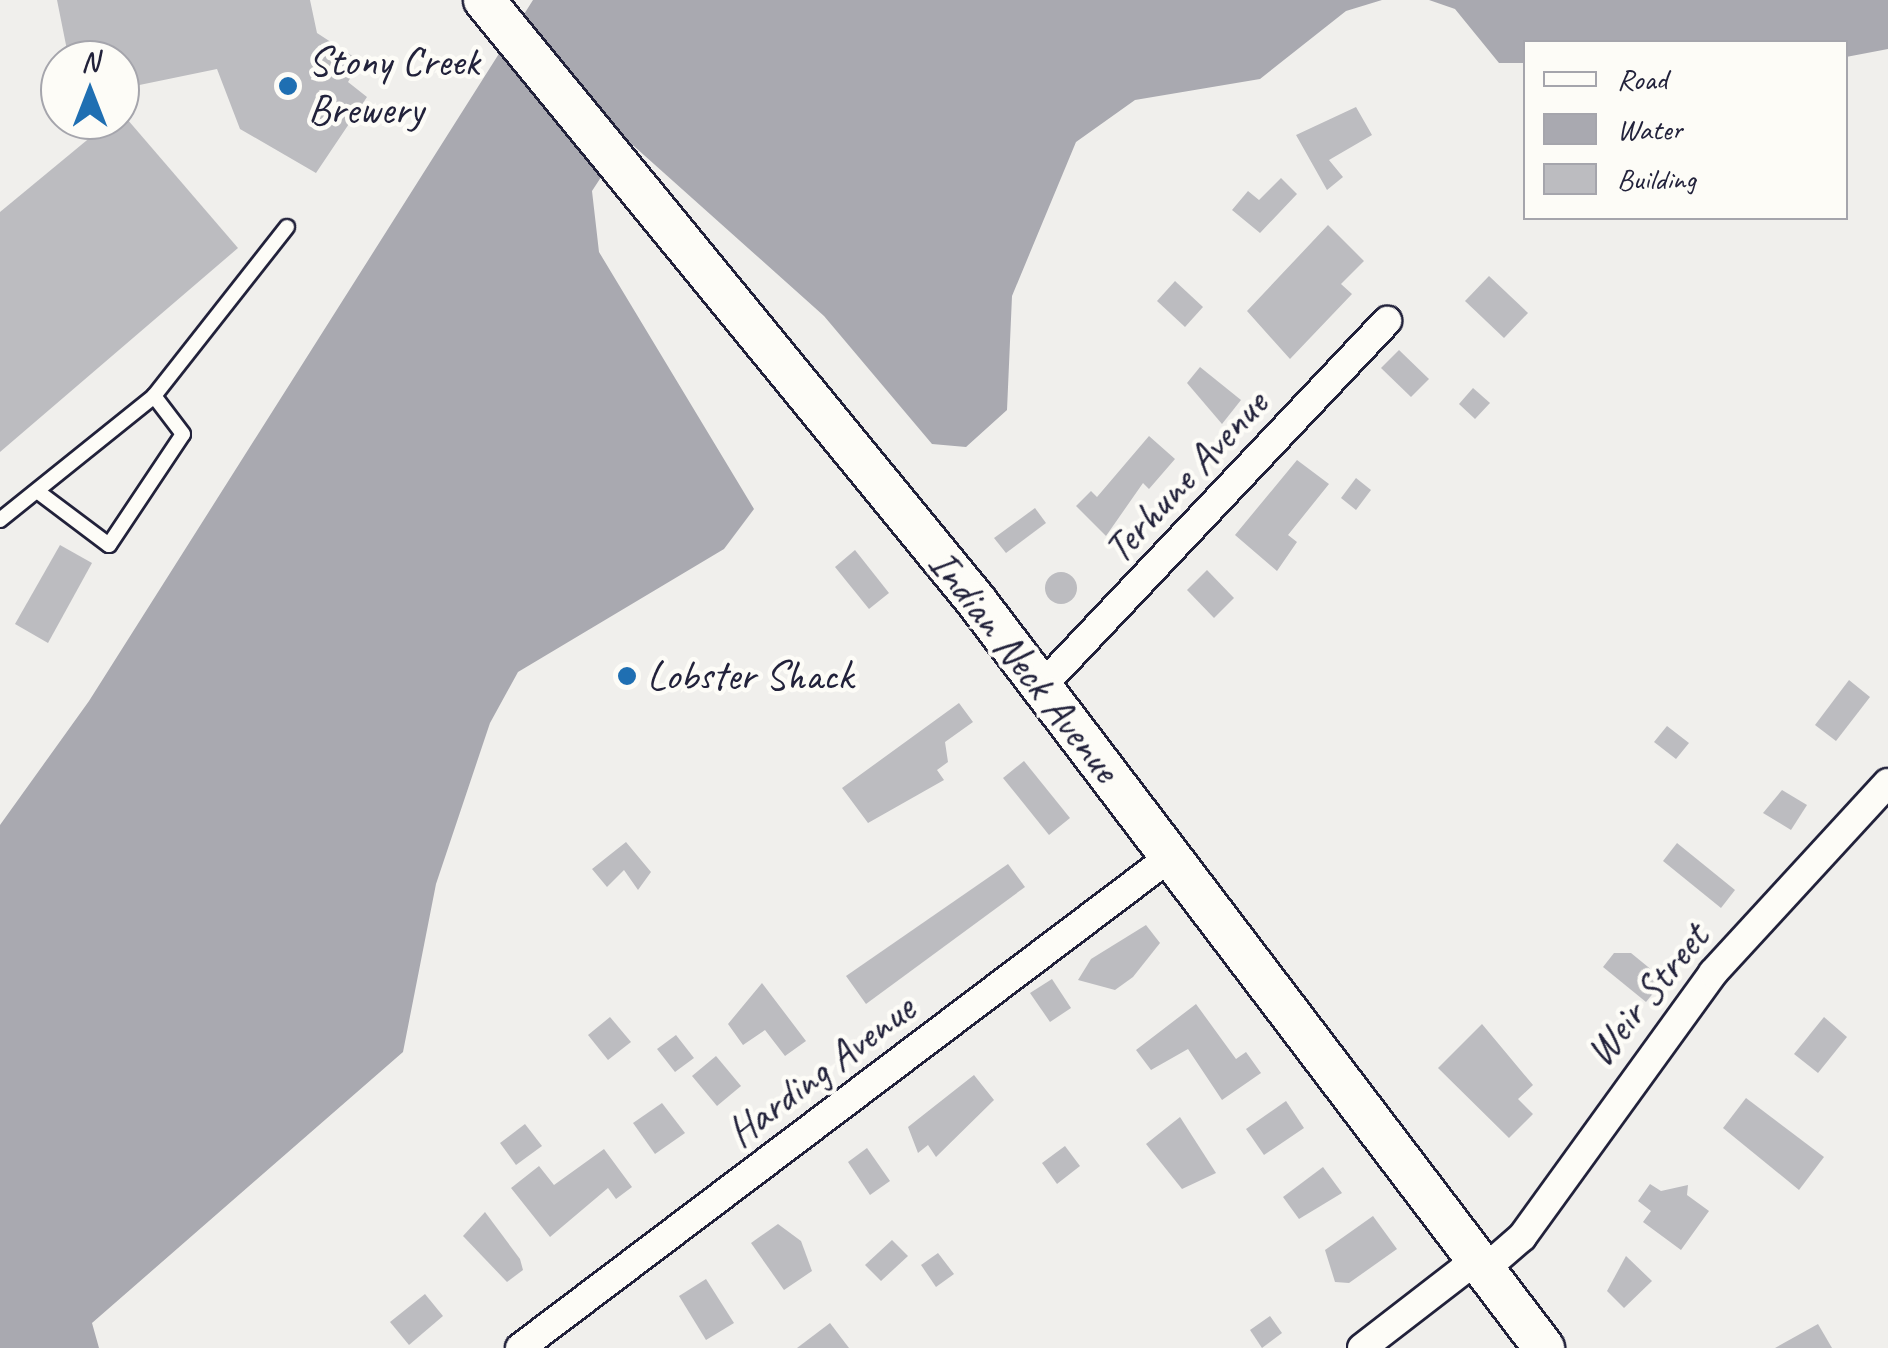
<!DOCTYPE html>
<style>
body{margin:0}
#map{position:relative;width:1888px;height:1348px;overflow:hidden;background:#f0efec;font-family:Caveat,sans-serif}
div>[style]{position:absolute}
.water>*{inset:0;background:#a9a9b0}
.building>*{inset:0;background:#bcbcc0}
.round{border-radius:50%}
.roads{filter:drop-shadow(2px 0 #22223b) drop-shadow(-2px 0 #22223b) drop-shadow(0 2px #22223b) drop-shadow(0 -2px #22223b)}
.lane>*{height:14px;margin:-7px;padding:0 7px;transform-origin:7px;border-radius:7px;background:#fdfcf7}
.street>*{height:28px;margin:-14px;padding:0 14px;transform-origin:14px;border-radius:14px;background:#fdfcf7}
.secondary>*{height:40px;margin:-20px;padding:0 20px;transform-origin:20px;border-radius:20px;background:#fdfcf7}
.dots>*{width:28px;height:28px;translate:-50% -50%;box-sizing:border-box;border:5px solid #fdfcf7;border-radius:50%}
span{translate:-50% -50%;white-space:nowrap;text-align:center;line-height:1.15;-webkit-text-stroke:9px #fdfcf7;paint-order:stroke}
.poi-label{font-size:42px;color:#22223b}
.left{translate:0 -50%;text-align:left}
.street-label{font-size:42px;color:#22223b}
.legend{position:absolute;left:1523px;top:40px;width:325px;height:180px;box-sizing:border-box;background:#fdfcf7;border:2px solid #a5a5ac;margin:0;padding:12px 18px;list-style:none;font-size:30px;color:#22223b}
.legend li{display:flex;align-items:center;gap:20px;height:50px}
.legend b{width:50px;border:2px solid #a5a5ac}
.north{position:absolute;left:40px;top:40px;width:100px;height:100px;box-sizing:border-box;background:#fdfcf7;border:2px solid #a5a5ac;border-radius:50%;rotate:0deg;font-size:28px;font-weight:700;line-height:40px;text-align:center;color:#22223b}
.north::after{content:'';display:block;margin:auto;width:35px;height:45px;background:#1f6fb2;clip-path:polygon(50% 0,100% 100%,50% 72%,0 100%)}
</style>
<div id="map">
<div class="water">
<div style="clip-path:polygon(533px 0,1382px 0,1346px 11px,1260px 79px,1135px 100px,1076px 142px,1012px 296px,1007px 410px,966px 447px,932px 444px,824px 316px,626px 139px,592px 191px,599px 252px,754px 509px,724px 549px,518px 672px,490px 723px,436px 884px,403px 1052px,92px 1323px,99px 1348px,0 1348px,0 825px,89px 701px)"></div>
<div style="clip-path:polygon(1429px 0,1888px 0,1888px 49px,1846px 57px,1846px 42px,1526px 42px,1525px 63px,1499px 63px,1455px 9px)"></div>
</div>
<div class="building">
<div style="clip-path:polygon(57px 0,310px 0,317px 33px,360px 61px,348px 82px,367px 97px,316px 173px,240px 129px,217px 69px,120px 89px,120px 60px,69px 60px)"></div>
<div style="clip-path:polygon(1356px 107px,1372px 135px,1329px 160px,1343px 177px,1327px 190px,1296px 135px)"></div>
<div style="clip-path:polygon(121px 112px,238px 248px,0 452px,0 212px)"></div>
<div style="clip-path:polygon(1281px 178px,1297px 194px,1260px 233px,1232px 210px,1248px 191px,1259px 200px)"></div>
<div style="clip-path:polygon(1328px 225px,1364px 261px,1341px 284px,1352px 294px,1290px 359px,1247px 311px)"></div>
<div style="clip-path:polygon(1489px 276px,1528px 313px,1504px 338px,1465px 301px)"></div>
<div style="clip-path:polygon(1175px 281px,1203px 307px,1185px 327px,1157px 301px)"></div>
<div style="clip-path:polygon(1399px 350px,1429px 379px,1411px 397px,1381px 368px)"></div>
<div style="clip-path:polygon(1200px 367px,1241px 400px,1222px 424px,1187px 383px)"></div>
<div style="clip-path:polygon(1473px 388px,1490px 403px,1475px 419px,1459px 404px)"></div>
<div style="clip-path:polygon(1149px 436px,1175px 459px,1149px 489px,1143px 483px,1106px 536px,1076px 506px,1091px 491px,1097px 497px)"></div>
<div style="clip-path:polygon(1297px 460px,1329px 484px,1288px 535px,1297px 542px,1277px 571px,1235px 535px)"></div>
<div style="clip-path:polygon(1356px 478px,1371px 490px,1356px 510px,1341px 498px)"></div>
<div style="clip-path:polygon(1035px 508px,1046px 523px,1006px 553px,994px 538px)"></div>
<div style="clip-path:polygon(60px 545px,92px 563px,48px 643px,15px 624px)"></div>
<div style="clip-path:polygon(855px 550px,889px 593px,869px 609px,835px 567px)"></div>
<div style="clip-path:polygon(1207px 570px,1234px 598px,1214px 618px,1187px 590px)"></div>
<div class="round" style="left:1045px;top:572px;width:32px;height:32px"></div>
<div style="clip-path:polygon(1849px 680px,1870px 697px,1836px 741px,1815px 725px)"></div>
<div style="clip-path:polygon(959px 703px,973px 722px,945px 742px,948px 762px,937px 770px,944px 780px,868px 823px,842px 788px)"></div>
<div style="clip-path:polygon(1667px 726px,1689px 743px,1676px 759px,1654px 742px)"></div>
<div style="clip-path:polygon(1024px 761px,1070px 818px,1049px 835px,1003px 778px)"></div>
<div style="clip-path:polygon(1782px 790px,1807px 805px,1791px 830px,1763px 813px)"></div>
<div style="clip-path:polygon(626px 842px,651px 872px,638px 890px,624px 870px,607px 887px,592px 869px)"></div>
<div style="clip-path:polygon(1677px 843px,1735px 890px,1721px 908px,1663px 861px)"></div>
<div style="clip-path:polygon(1008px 864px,1025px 887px,866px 1004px,846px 976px)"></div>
<div style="clip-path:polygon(1146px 925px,1160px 943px,1133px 977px,1115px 990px,1078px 980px,1091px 959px)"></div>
<div style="clip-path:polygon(1614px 953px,1631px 953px,1664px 980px,1646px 1002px,1603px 967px)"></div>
<div style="clip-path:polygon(1052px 979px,1071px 1008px,1050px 1022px,1030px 993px)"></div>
<div style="clip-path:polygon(762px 983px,806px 1041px,785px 1056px,765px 1030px,743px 1045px,728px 1024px)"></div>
<div style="clip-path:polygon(1196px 1004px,1236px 1059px,1246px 1052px,1261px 1073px,1222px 1100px,1188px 1049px,1151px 1070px,1136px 1050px)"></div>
<div style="clip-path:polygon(610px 1017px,631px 1042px,608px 1060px,588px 1035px)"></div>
<div style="clip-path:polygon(1824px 1017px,1847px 1037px,1818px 1073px,1794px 1054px)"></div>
<div style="clip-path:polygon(1482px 1024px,1533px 1085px,1518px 1099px,1533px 1114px,1509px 1138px,1438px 1068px)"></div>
<div style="clip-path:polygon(676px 1035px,694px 1058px,675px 1072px,657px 1049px)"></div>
<div style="clip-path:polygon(716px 1056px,741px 1086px,717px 1106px,692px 1076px)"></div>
<div style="clip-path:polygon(974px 1075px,994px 1100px,936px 1157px,928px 1145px,918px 1153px,908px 1127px)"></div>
<div style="clip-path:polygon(1746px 1098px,1824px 1157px,1799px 1190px,1723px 1128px)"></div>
<div style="clip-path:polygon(1286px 1101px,1304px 1128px,1264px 1155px,1246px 1129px)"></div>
<div style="clip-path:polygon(662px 1103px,685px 1133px,655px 1154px,633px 1123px)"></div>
<div style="clip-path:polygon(1180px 1117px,1216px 1173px,1182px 1189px,1146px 1144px)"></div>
<div style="clip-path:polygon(525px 1124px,542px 1146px,516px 1165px,500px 1143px)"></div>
<div style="clip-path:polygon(1065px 1146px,1080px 1166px,1057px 1184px,1042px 1163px)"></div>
<div style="clip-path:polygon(867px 1148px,890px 1181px,870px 1195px,848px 1162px)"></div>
<div style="clip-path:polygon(604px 1149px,632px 1187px,616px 1199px,608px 1188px,550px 1237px,511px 1188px,539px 1166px,554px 1185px)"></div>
<div style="clip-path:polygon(1323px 1167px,1342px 1193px,1299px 1219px,1283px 1197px)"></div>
<div style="clip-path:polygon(1650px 1184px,1661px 1191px,1688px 1185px,1687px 1195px,1709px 1211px,1681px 1250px,1643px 1222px,1651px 1211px,1638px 1201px)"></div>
<div style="clip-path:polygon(485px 1212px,520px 1259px,523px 1270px,507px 1282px,463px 1236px)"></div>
<div style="clip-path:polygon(1373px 1216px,1397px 1249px,1349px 1283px,1335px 1282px,1325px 1250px)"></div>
<div style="clip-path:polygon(778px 1224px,801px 1241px,812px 1271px,784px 1290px,751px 1243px)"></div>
<div style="clip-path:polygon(892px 1240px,908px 1256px,881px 1281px,865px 1265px)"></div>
<div style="clip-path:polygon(938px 1253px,954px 1274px,936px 1287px,921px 1265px)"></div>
<div style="clip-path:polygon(1626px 1256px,1652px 1281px,1624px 1308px,1607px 1291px)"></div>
<div style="clip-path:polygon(706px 1279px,734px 1323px,706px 1340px,679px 1296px)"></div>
<div style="clip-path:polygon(425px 1294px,443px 1316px,409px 1345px,390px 1322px)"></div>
<div style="clip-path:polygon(1270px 1316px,1282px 1333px,1262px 1348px,1250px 1330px)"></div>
<div style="clip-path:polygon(830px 1323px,849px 1348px,797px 1348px)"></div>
<div style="clip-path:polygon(1818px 1324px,1832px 1348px,1775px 1348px)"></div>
</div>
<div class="roads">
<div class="lane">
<div style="left:37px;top:491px;width:90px;rotate:36.9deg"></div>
<div style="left:109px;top:545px;width:133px;rotate:-56.3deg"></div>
<div style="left:183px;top:434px;width:48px;rotate:-127.3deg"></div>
<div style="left:0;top:520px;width:198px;rotate:-38.8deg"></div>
<div style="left:154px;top:396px;width:215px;rotate:-51.8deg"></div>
</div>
<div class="street">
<div style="left:1041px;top:687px;width:504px;rotate:-46.61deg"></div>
<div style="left:1485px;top:1269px;width:49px;rotate:-40.9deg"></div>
<div style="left:1522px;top:1237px;width:326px;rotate:-54.1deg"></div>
<div style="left:1713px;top:973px;width:258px;rotate:-47.4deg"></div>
<div style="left:520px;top:1348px;width:815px;rotate:-37.07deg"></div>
<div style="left:1362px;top:1348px;width:145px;rotate:-37.7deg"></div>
</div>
<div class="secondary">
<div style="left:484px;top:0;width:778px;rotate:50.68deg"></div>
<div style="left:977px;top:602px;width:937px;rotate:52.76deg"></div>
</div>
</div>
<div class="dots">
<div style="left:288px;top:86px;background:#1f6fb2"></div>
<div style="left:627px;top:676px;background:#1f6fb2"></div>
</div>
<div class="poi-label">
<span class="left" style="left:308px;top:86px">Stony Creek<br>Brewery</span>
<span class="left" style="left:647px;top:676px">Lobster Shack</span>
</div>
<div class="street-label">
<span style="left:1186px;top:477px;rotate:-47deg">Terhune Avenue</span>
<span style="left:1024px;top:666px;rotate:52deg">Indian Neck Avenue</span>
<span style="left:1647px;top:995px;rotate:-51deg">Weir Street</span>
<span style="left:821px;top:1071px;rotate:-37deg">Harding Avenue</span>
</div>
<ul class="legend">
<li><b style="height:12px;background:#fdfcf7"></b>Road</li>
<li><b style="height:28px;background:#a9a9b0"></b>Water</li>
<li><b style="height:28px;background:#bcbcc0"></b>Building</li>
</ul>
<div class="north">N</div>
</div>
